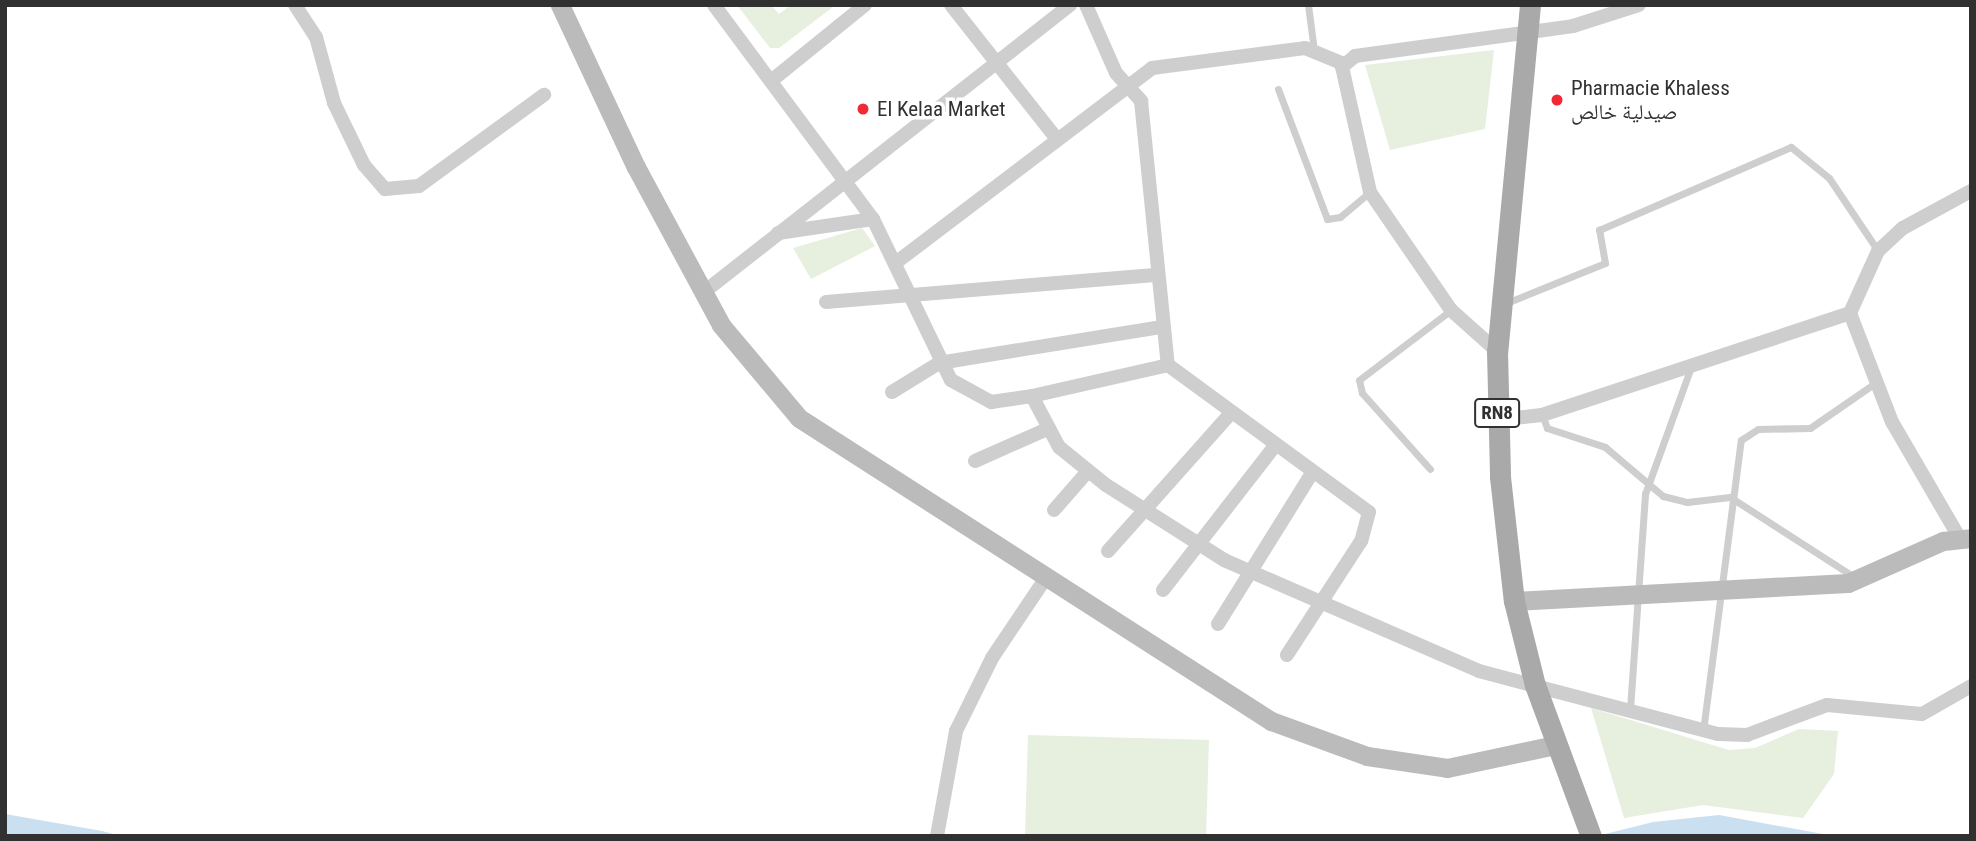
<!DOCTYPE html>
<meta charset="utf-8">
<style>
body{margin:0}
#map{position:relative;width:1976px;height:841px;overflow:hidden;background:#fff;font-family:"Roboto Condensed","Noto Naskh Arabic",sans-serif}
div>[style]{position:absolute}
.green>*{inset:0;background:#e7efdf}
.water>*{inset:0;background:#cae0f0}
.lane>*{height:7px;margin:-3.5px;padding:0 3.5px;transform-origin:3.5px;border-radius:3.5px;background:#cecece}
.street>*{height:14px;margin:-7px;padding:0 7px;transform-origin:7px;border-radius:7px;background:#cecece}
.secondary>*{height:19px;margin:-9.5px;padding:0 9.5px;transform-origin:9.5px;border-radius:9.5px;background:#bbb}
.primary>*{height:21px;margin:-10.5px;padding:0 10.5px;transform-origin:10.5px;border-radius:10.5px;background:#a9a9a9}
.dots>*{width:19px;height:19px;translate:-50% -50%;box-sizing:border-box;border:4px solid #fff;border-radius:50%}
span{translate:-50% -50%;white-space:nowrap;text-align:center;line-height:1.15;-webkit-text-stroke:7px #fff;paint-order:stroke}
.shield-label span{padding:2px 5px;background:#fff;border:2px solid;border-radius:5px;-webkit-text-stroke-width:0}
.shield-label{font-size:19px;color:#313131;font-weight:700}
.poi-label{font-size:21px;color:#313131}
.left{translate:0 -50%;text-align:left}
.frame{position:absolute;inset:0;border:7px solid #313131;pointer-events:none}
</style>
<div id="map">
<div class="green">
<div style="clip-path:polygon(737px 5px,771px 5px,779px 14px,791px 5px,833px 7px,779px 48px,770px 48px)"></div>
<div style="clip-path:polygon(1494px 50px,1485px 129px,1390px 150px,1365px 65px)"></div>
<div style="clip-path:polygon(862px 228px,875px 246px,811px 279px,793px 248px)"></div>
<div style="clip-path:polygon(1591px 708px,1729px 750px,1755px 748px,1799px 729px,1838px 731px,1834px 774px,1803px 818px,1703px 805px,1624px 818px)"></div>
<div style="clip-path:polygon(1028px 735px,1209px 740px,1206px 836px,1025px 836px)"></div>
</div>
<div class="water">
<div style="clip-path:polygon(5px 814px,102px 831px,121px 836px,5px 836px)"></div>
<div style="clip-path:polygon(1719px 815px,1834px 836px,1597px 836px,1653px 822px)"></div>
</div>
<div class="lane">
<div style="left:1308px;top:5px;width:45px;rotate:82.4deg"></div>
<div style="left:1278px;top:89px;width:139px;rotate:69.3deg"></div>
<div style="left:1327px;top:219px;width:13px;rotate:-9deg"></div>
<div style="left:1340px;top:217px;width:39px;rotate:-40deg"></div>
<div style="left:1504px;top:304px;width:109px;rotate:-22.1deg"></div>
<div style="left:1605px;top:263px;width:34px;rotate:-100deg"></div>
<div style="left:1599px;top:230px;width:209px;rotate:-23.4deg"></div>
<div style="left:1791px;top:147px;width:49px;rotate:39.2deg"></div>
<div style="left:1829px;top:178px;width:88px;rotate:56.1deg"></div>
<div style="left:1542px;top:415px;width:14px;rotate:69deg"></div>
<div style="left:1547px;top:428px;width:61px;rotate:18.1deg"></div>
<div style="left:1605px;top:447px;width:76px;rotate:40.2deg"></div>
<div style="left:1663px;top:496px;width:25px;rotate:14deg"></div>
<div style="left:1687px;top:502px;width:43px;rotate:-6.6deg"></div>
<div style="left:1730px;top:497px;width:148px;rotate:32.8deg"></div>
<div style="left:1430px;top:469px;width:102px;rotate:-131.8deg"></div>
<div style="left:1362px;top:393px;width:13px;rotate:-103deg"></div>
<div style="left:1359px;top:380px;width:116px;rotate:-37.3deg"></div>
<div style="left:1630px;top:709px;width:216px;rotate:-86deg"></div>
<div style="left:1645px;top:494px;width:132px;rotate:-70.1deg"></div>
<div style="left:1703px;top:731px;width:293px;rotate:-82.6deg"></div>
<div style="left:1741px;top:440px;width:20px;rotate:-33deg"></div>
<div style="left:1758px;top:429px;width:52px;rotate:-1.1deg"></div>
<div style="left:1810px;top:428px;width:79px;rotate:-34.7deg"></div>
</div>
<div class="street">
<div style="left:295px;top:5px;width:38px;rotate:57deg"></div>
<div style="left:316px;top:37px;width:68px;rotate:74.7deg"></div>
<div style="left:334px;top:103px;width:69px;rotate:64.2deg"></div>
<div style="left:364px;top:165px;width:32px;rotate:49deg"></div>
<div style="left:385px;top:189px;width:34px;rotate:-5deg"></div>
<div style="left:419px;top:186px;width:155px;rotate:-36.1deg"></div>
<div style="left:714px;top:5px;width:267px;rotate:53.4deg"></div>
<div style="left:873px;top:219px;width:179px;rotate:64.2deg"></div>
<div style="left:951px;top:380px;width:46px;rotate:28.8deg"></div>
<div style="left:991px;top:402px;width:41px;rotate:-8.3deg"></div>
<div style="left:1032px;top:396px;width:58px;rotate:62.1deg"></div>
<div style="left:1059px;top:447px;width:60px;rotate:39deg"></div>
<div style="left:1106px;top:485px;width:140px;rotate:32.4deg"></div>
<div style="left:1224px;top:560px;width:278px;rotate:23.5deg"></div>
<div style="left:1479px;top:671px;width:247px;rotate:14.8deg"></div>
<div style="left:1718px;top:734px;width:29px;rotate:2deg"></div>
<div style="left:1747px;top:735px;width:85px;rotate:-20.6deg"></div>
<div style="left:1827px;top:705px;width:95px;rotate:5.4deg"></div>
<div style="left:1922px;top:714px;width:56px;rotate:-29.7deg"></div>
<div style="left:951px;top:5px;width:171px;rotate:51.7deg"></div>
<div style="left:1086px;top:5px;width:74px;rotate:66.2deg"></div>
<div style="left:1116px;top:73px;width:38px;rotate:48deg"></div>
<div style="left:1141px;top:101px;width:265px;rotate:84.2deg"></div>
<div style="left:1168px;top:365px;width:249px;rotate:36.2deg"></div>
<div style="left:1369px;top:512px;width:30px;rotate:105deg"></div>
<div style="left:1361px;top:541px;width:136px;rotate:123deg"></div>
<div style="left:771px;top:81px;width:121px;rotate:-39deg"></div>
<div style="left:778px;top:233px;width:96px;rotate:-8.4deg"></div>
<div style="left:898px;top:261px;width:319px;rotate:-37.2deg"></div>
<div style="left:1152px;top:68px;width:154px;rotate:-7.4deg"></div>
<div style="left:1305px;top:48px;width:42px;rotate:22.3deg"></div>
<div style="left:704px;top:292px;width:465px;rotate:-38.1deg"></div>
<div style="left:826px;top:302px;width:330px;rotate:-4.7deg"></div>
<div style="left:1497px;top:351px;width:62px;rotate:-138.3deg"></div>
<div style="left:1451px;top:310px;width:143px;rotate:-124.5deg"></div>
<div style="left:1370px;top:192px;width:128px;rotate:-102.6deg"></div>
<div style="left:1342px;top:67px;width:17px;rotate:-40deg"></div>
<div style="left:1355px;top:56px;width:220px;rotate:-7.8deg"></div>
<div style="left:1573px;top:26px;width:69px;rotate:-17.7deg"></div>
<div style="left:892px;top:392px;width:55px;rotate:-31.7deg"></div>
<div style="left:939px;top:363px;width:226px;rotate:-9.2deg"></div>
<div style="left:1032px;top:396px;width:139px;rotate:-12.8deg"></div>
<div style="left:1497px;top:420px;width:45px;rotate:-6.3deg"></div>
<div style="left:1542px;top:415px;width:324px;rotate:-18.3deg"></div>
<div style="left:975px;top:461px;width:77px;rotate:-23.9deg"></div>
<div style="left:1054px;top:510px;width:52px;rotate:-48.9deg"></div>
<div style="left:1959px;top:537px;width:133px;rotate:-120.2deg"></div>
<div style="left:1892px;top:422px;width:117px;rotate:-111.1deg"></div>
<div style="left:1850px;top:313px;width:68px;rotate:-65.7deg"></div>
<div style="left:1878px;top:251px;width:34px;rotate:-43deg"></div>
<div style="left:1903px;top:228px;width:77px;rotate:-28.6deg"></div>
<div style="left:1108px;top:551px;width:185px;rotate:-48.3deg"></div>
<div style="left:1163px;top:590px;width:181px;rotate:-52.2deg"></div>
<div style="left:1218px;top:624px;width:178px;rotate:-58.1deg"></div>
<div style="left:937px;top:836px;width:107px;rotate:-79.7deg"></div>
<div style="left:956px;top:731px;width:81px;rotate:-63.7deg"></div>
<div style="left:992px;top:658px;width:95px;rotate:-56.1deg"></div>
</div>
<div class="secondary">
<div style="left:560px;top:5px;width:179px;rotate:64.9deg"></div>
<div style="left:636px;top:167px;width:179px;rotate:61.7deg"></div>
<div style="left:721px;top:325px;width:121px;rotate:50deg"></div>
<div style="left:799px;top:418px;width:561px;rotate:32.7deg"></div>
<div style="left:1271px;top:721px;width:102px;rotate:20deg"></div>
<div style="left:1367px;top:756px;width:81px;rotate:8.5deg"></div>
<div style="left:1447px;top:768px;width:110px;rotate:-12deg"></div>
<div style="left:1514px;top:601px;width:334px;rotate:-3.1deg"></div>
<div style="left:1848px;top:583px;width:104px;rotate:-23.9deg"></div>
<div style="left:1943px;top:541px;width:28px;rotate:-6deg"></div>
</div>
<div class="primary">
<div style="left:1530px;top:5px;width:348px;rotate:95.4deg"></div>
<div style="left:1497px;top:351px;width:126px;rotate:88.6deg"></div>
<div style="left:1500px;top:477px;width:125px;rotate:83.6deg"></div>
<div style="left:1514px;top:601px;width:87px;rotate:76deg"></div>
<div style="left:1535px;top:685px;width:161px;rotate:69.7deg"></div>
</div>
<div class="dots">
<div style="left:1557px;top:100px;background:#f32835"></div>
<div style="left:863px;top:109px;background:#f32835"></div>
</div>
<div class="shield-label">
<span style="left:1497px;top:413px">RN8</span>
</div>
<div class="poi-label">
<span class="left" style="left:1571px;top:100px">Pharmacie Khaless<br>صيدلية خالص</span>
<span class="left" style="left:877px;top:109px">El Kelaa Market</span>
</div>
<div class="frame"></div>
</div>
